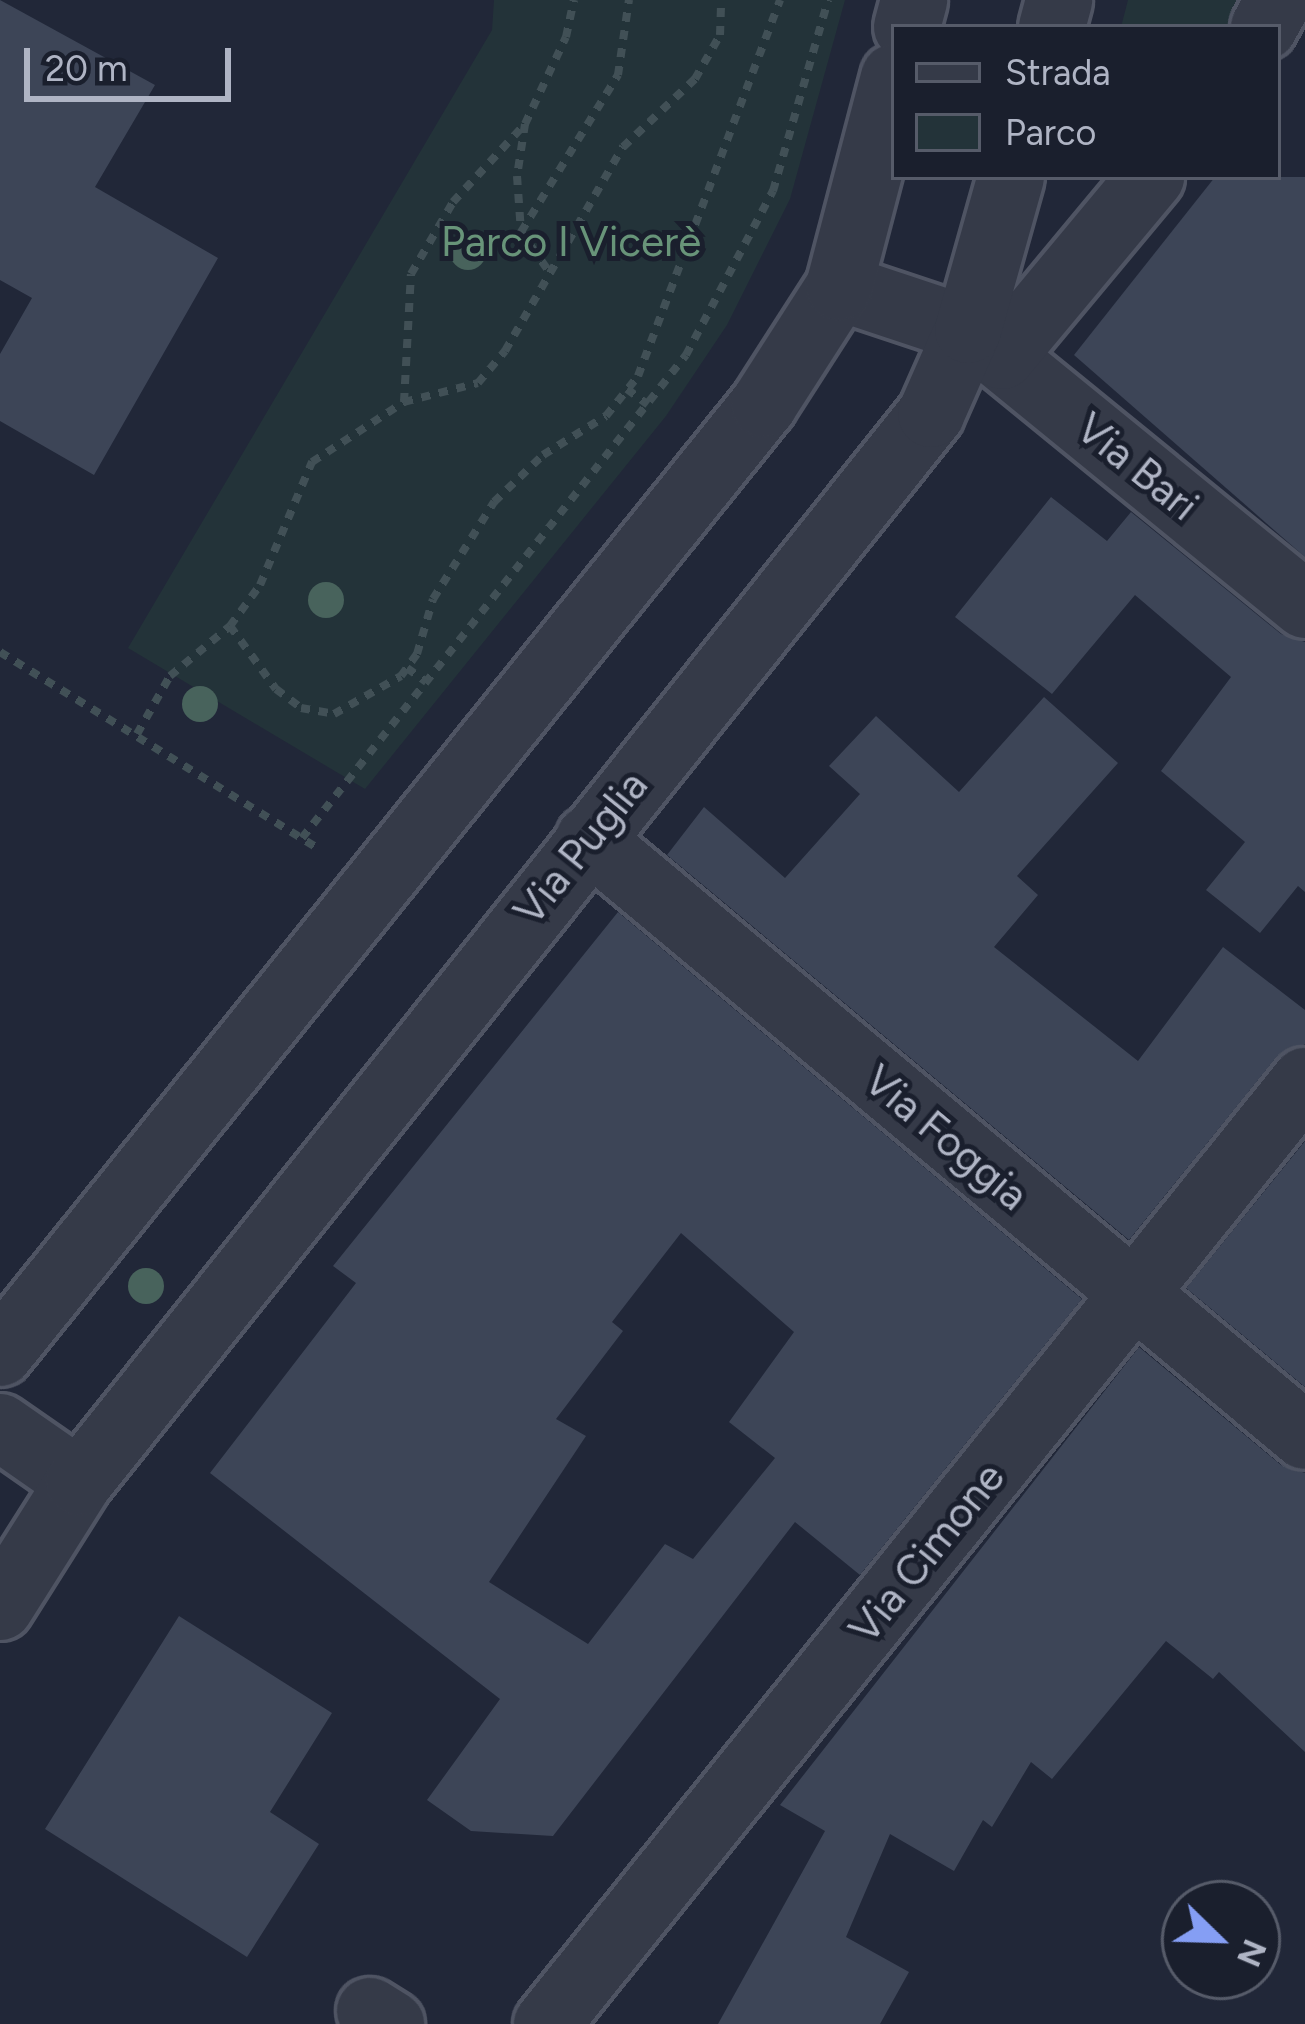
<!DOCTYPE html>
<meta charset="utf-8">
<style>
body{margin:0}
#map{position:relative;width:1305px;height:2024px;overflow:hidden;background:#212738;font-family:Figtree,sans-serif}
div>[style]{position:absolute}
.green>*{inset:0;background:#233339}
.building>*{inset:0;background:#3d4557}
.path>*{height:8px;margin-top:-4px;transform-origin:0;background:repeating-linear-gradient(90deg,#415056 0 9px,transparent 0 18px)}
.roads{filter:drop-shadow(3px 0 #4f5463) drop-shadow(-3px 0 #4f5463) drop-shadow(0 3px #4f5463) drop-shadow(0 -3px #4f5463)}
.minor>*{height:66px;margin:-33px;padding:0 33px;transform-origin:33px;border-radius:33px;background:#353a48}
.trees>*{width:36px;height:36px;margin:-18px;border-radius:50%;background:#48635c}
span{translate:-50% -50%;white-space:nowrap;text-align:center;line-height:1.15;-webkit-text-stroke:10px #1a1f2d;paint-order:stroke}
.park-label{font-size:42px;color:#689479}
.street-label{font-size:42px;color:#afb4c4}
.legend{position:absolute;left:891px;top:24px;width:390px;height:156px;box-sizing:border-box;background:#1a1f2d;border:3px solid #565b69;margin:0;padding:15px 21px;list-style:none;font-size:36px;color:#afb4c4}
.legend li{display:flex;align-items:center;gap:24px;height:60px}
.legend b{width:60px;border:3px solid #565b69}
.north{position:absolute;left:1161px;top:1880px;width:120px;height:120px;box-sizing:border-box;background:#1a1f2d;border:3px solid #565b69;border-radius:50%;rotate:113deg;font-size:33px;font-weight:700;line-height:48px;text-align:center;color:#afb4c4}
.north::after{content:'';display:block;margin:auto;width:42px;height:54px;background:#859ef4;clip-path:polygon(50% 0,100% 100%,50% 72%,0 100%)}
.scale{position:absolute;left:24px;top:48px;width:207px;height:54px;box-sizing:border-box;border:6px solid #afb4c4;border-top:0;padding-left:15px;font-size:36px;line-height:42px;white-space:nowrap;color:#afb4c4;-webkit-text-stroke:9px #1a1f2d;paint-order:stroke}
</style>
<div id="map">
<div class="green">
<div style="clip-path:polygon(494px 0,845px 0,790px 199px,727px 325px,666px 416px,365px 789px,128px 648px,492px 30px)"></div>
<div style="clip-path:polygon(1128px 0,1243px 0,1226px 27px,1121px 27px)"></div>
</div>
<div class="building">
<div style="clip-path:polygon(0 0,155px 85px,95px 187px,218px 258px,94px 475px,0 421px,0 354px,32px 298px,0 280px)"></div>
<div style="clip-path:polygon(1215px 177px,1305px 177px,1305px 557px,1074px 355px)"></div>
<div style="clip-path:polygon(1051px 497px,1107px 541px,1131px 512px,1281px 634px,1305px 642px,1305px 892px,1298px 886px,1260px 933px,1206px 890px,1245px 842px,1161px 771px,1231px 677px,1135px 595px,1052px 694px,955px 617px)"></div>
<div style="clip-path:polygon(1044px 697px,1118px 763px,1017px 876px,1038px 895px,994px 947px,1138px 1061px,1223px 947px,1305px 1010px,1305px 1044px,1276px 1058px,1129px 1240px,667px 855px,704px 807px,785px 878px,860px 794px,829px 766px,876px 716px,959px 792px)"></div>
<div style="clip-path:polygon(evenodd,618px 912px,1082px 1299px,860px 1575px,795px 1522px,553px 1836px,471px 1831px,427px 1800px,500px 1699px,210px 1473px,356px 1283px,333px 1266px,618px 912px,681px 1233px,794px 1332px,729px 1422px,775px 1458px,693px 1559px,665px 1544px,588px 1644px,489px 1582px,586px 1436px,556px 1419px,623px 1331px,612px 1322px,681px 1233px)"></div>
<div style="clip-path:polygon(1305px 1141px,1305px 1387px,1186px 1288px)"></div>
<div style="clip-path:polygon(1139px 1347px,1281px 1465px,1305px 1473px,1305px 1752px,1219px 1672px,1213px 1679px,1166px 1641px,1052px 1779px,1031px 1762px,992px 1827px,983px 1820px,954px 1871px,890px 1834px,846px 1937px,909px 1972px,880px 2024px,718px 2024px,825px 1831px,780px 1805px)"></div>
<div style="clip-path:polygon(179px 1616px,332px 1713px,270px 1812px,319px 1844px,247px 1957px,45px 1829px)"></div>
</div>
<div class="path">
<div style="left:525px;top:124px;width:53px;rotate:98.7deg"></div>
<div style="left:517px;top:176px;width:56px;rotate:85.9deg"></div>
<div style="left:521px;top:232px;width:50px;rotate:54.7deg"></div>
<div style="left:521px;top:232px;width:185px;rotate:-58.3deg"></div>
<div style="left:618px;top:75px;width:76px;rotate:-81.7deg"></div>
<div style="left:627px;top:389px;width:26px;rotate:37deg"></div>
<div style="left:404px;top:402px;width:128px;rotate:-86.9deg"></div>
<div style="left:411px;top:274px;width:83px;rotate:-59.7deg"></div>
<div style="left:453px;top:202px;width:106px;rotate:-47.3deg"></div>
<div style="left:525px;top:124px;width:96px;rotate:-64.8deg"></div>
<div style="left:566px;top:37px;width:38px;rotate:-78deg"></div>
<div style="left:230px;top:626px;width:78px;rotate:53.9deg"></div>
<div style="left:276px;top:689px;width:31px;rotate:37deg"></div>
<div style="left:301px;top:708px;width:34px;rotate:10deg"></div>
<div style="left:334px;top:714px;width:77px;rotate:-29.6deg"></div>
<div style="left:401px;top:676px;width:27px;rotate:-54deg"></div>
<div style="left:417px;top:654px;width:57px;rotate:-73.8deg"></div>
<div style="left:433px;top:599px;width:115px;rotate:-57.8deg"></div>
<div style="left:494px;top:502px;width:68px;rotate:-43.8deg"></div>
<div style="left:543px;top:455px;width:74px;rotate:-31.8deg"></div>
<div style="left:606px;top:416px;width:51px;rotate:-51.3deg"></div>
<div style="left:638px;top:376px;width:402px;rotate:-69.3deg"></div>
<div style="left:0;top:652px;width:373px;rotate:31.7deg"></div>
<div style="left:407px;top:668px;width:24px;rotate:36deg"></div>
<div style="left:137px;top:734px;width:67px;rotate:-60.4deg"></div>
<div style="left:170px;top:676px;width:78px;rotate:-39.8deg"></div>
<div style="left:230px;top:626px;width:51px;rotate:-53.8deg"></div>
<div style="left:260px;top:585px;width:134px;rotate:-67.1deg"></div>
<div style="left:312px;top:462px;width:110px;rotate:-33.1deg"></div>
<div style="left:404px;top:402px;width:76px;rotate:-14.4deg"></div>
<div style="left:478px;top:383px;width:42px;rotate:-49.8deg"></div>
<div style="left:505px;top:351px;width:236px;rotate:-60deg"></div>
<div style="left:623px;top:147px;width:99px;rotate:-43.4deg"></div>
<div style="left:695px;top:79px;width:51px;rotate:-60.4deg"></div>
<div style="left:720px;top:35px;width:35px;rotate:-88deg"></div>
<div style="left:302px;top:838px;width:617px;rotate:-51.51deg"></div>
<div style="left:686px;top:355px;width:186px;rotate:-62.1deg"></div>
<div style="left:773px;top:191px;width:199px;rotate:-73.9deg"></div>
</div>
<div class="roads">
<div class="minor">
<div style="left:907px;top:27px;width:28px;rotate:-75deg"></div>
<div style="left:1052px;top:27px;width:28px;rotate:-75deg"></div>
<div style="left:1264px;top:27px;width:31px;rotate:-61deg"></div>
<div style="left:839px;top:287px;width:136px;rotate:18.4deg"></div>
<div style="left:968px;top:330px;width:435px;rotate:39.2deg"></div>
<div style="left:1002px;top:356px;width:233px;rotate:-50.2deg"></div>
<div style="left:589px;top:839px;width:932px;rotate:39.82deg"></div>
<div style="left:0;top:1353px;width:1218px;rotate:-51.16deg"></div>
<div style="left:764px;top:404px;width:139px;rotate:-57.3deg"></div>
<div style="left:839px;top:287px;width:217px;rotate:-75.3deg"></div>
<div style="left:0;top:1427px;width:96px;rotate:34.8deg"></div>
<div style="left:0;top:1607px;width:148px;rotate:-57.7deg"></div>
<div style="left:79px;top:1482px;width:1366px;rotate:-51.42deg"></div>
<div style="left:931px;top:414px;width:92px;rotate:-66.2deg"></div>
<div style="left:968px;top:330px;width:159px;rotate:-74.3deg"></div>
<div style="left:370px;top:2011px;width:25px;rotate:32deg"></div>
<div style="left:547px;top:2024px;width:1210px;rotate:-51.21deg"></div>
</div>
</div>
<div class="trees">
<div style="left:468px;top:252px"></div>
<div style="left:326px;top:600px"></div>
<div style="left:200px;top:704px"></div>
<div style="left:146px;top:1286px"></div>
</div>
<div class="park-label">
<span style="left:571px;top:242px">Parco I Vicerè</span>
</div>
<div class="street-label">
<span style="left:1137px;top:467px;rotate:39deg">Via Bari</span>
<span style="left:581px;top:848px;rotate:-51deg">Via Puglia</span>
<span style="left:946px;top:1138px;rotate:40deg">Via Foggia</span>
<span style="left:927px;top:1553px;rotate:-51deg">Via Cimone</span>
</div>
<ul class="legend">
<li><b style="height:15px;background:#353a48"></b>Strada</li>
<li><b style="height:33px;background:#233339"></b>Parco</li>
</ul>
<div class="north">N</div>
<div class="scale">20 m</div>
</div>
